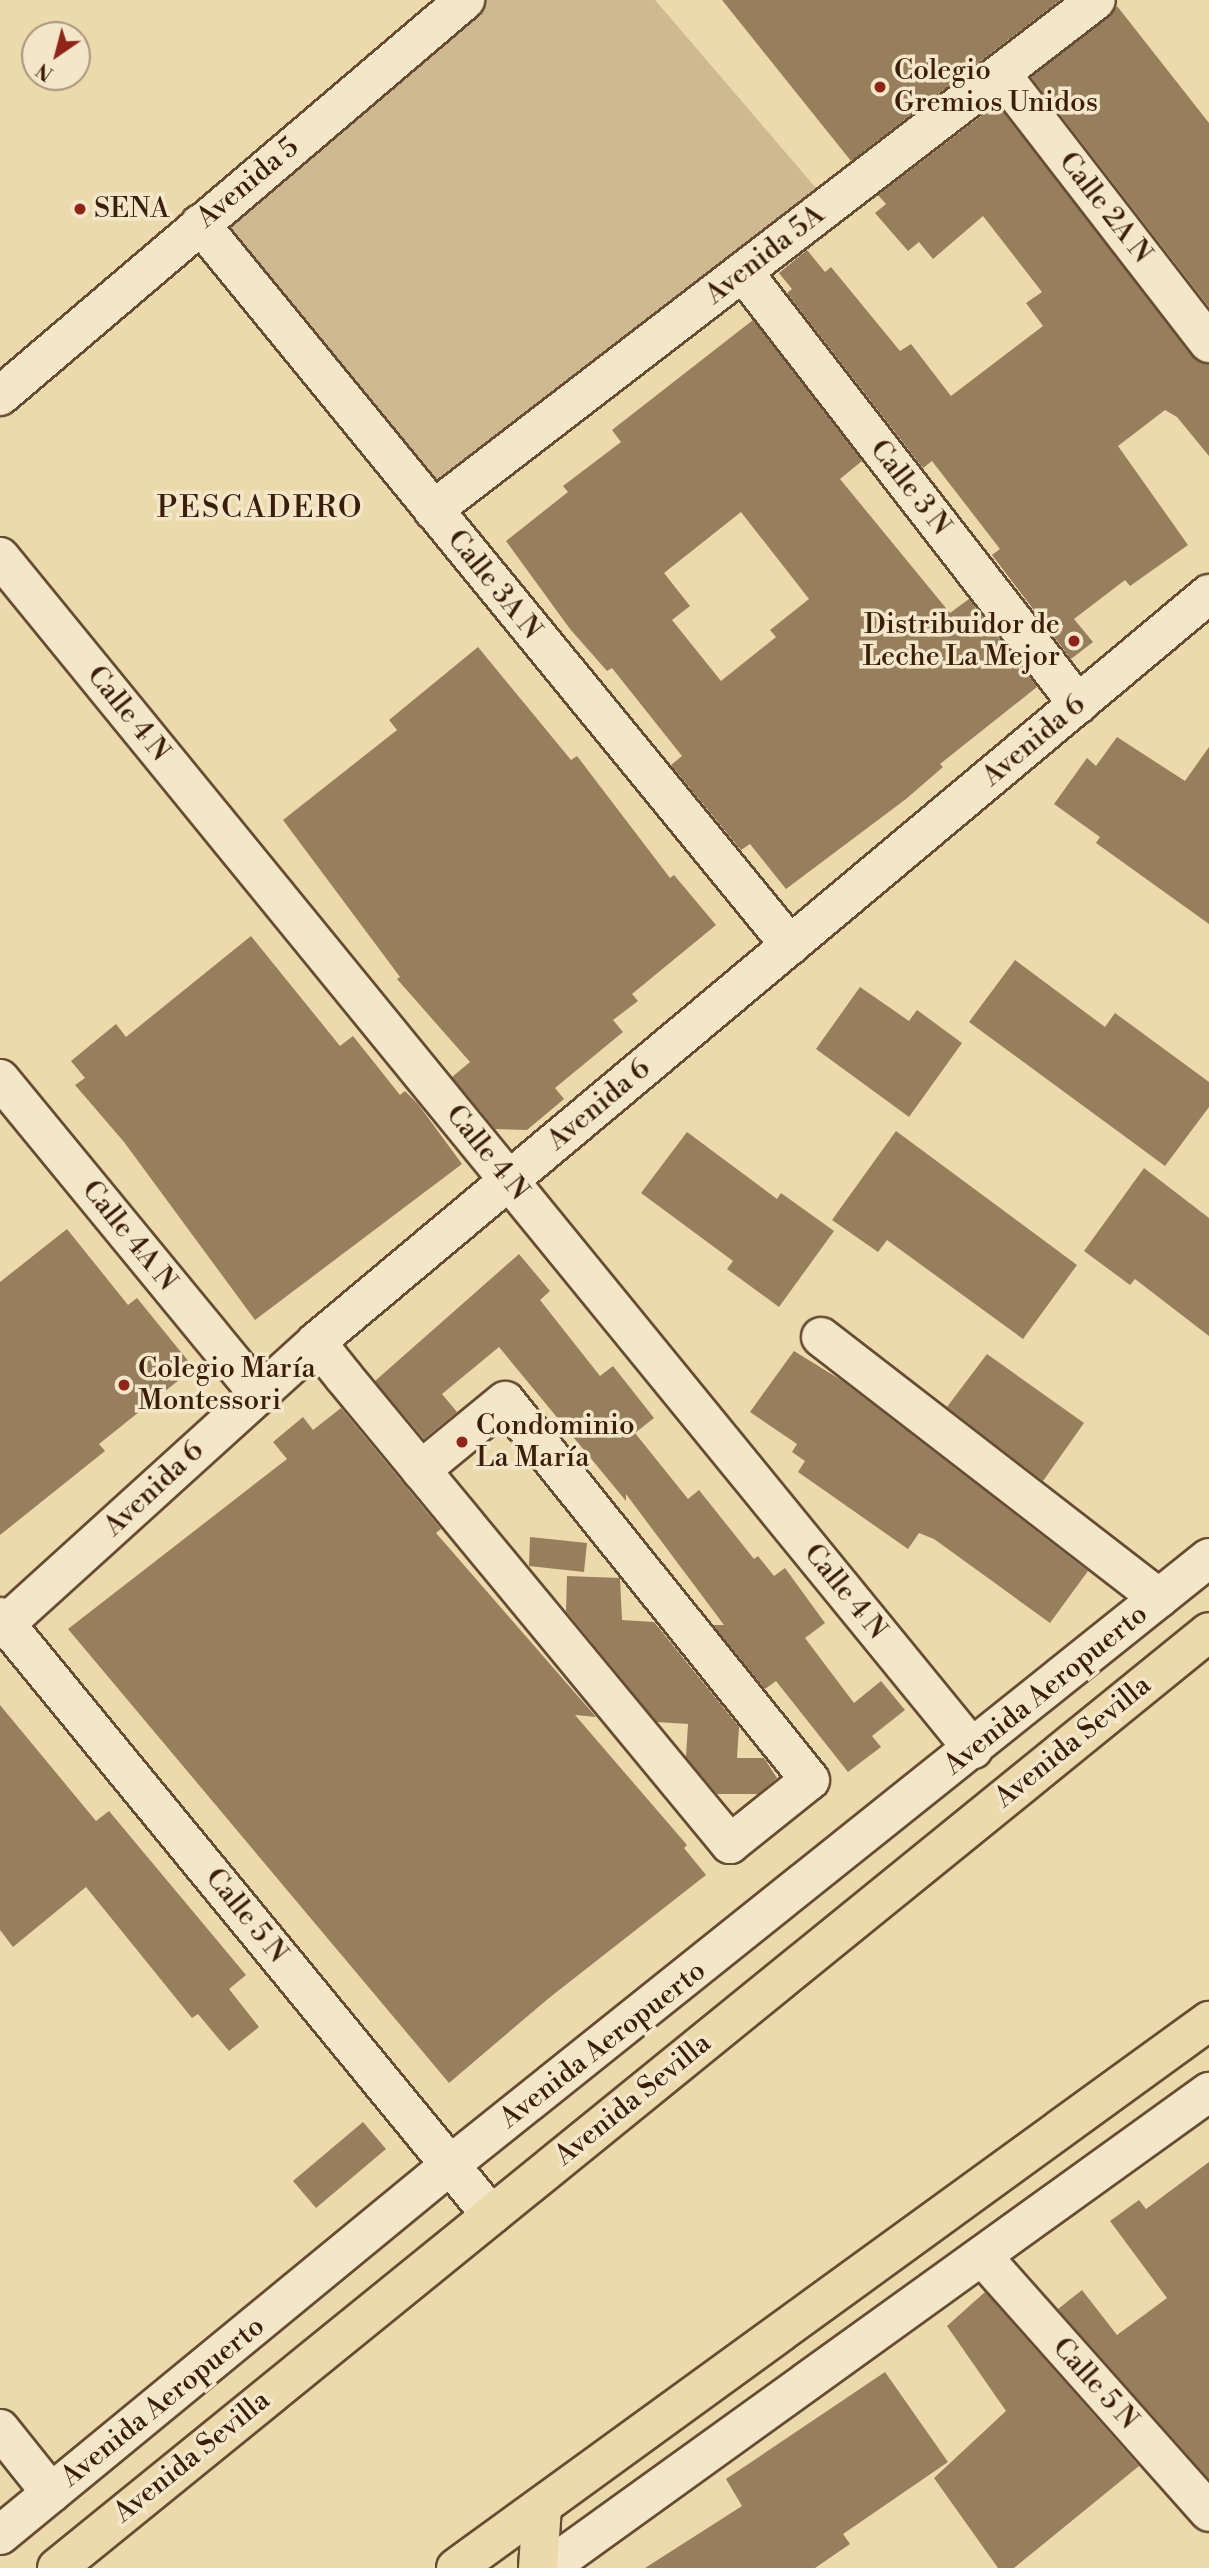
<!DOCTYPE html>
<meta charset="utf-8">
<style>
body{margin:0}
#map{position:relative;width:1209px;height:2568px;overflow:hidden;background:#ecd9ac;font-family:"Libre Bodoni",serif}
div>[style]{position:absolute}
.green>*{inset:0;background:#ceb990}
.building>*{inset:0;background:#977f5e}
.roads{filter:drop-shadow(2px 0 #664c32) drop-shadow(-2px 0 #664c32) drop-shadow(0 2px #664c32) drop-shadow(0 -2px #664c32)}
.minor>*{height:38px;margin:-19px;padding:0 19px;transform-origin:19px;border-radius:19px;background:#f3e6c9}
.major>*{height:38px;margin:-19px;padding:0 19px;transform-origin:19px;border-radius:19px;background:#ecd9ac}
.dots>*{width:19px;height:19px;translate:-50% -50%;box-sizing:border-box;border:4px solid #f3e6c9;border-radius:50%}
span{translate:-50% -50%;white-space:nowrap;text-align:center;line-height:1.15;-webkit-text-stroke:7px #f3e6c9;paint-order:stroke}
.poi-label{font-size:28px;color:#3a1d0a}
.left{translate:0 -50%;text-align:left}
.right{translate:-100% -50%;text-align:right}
.street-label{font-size:28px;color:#3a1d0a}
.neighbourhood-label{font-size:30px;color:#3a1d0a;letter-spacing:2px}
.north{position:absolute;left:21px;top:21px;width:70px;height:70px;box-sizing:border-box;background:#f3e6c9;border:2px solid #a9967d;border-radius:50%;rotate:215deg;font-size:19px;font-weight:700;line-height:28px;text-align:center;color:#3a1d0a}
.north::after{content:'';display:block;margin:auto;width:24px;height:32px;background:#8f2418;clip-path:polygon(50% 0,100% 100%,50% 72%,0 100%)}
</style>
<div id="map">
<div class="green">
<div style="clip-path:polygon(487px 0,655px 0,816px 188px,438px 489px,214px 215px)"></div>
</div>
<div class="building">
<div style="clip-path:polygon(722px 0,1060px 0,851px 161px)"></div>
<div style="clip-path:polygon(1117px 6px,1209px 123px,1209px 307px,1031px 77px,1109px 17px)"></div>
<div style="clip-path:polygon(997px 104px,1192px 356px,1209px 364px,1209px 456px,1177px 417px,1165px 410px,1118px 446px,1188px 545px,1130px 586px,1125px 580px,1074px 619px,1093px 642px,1071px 659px,992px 555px,1000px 549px,932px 461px,923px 468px,787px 293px,792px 289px,779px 273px,807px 250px,825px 272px,831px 267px,900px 351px,911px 344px,951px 396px,1043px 326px,1026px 303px,1042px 292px,983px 216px,933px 259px,919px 242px,908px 251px,875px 213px,886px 204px,878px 195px)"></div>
<div style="clip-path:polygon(evenodd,753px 320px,862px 461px,840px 479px,950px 613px,969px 599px,1037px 687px,940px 764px,943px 767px,906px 799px,786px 889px,750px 844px,741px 850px,671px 765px,682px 756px,612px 668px,607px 671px,570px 629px,506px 541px,568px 492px,563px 486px,621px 442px,612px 430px,753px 320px,741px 512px,809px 599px,770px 630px,776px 637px,721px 681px,672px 620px,690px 606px,664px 573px,741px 512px)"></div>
<div style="clip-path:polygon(478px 647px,571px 760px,577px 756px,670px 878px,674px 875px,716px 925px,632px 994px,638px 1001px,613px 1020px,623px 1032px,555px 1088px,564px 1099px,527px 1130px,495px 1129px,452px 1077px,470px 1062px,397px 979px,400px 977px,283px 820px,397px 730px,389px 720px)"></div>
<div style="clip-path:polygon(1117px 737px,1185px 781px,1209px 747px,1209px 924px,1096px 843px,1100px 837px,1054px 804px,1087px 758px,1096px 766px)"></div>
<div style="clip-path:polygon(251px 936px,340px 1046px,353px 1036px,400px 1095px,405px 1091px,418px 1104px,462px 1164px,255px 1320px,124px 1142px,75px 1085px,85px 1078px,71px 1061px,116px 1024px,126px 1037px)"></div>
<div style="clip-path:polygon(1015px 960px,1105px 1027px,1115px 1013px,1209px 1082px,1209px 1107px,1165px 1166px,969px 1022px)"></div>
<div style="clip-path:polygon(860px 987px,909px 1021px,917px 1010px,962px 1043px,909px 1117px,816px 1049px)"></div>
<div style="clip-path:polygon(896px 1131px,1077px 1265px,1023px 1339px,887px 1240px,878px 1252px,832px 1220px)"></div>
<div style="clip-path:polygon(687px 1132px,777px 1199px,781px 1193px,834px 1231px,779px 1307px,727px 1269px,733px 1261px,641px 1193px)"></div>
<div style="clip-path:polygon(1144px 1168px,1209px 1218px,1209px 1336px,1135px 1279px,1130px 1285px,1084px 1251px)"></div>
<div style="clip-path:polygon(67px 1229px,128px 1305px,137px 1298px,194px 1368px,99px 1444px,105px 1451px,0 1535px,0 1282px)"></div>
<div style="clip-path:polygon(519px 1254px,550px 1291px,540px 1300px,600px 1376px,613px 1366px,654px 1418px,635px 1433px,688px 1499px,699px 1490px,754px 1559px,758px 1556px,774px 1576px,785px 1568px,825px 1623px,805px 1638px,854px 1703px,881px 1681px,905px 1710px,872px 1736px,881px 1747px,848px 1772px,776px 1681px,765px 1689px,713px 1625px,724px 1625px,626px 1494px,626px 1501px,499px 1347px,442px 1394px,457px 1412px,424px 1439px,375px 1381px)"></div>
<div style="clip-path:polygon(794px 1351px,841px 1380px,1088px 1571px,1050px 1623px,934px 1539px,919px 1533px,908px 1549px,798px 1472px,805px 1461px,792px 1452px,797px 1444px,750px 1412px)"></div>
<div style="clip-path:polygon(987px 1354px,1084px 1423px,1043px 1481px,947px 1407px)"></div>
<div style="clip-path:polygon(341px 1408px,441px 1529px,436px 1533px,596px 1717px,575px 1715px,687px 1845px,684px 1848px,706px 1875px,549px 1998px,449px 2083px,68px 1629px,287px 1459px,273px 1442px,303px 1417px,313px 1430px)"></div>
<div style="clip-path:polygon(530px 1537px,587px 1543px,584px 1572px,529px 1566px)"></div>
<div style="clip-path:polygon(567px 1576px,620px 1578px,622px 1620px,654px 1622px,739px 1727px,737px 1758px,764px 1758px,777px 1778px,758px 1794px,717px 1794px,686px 1757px,688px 1724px,657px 1722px,566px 1611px)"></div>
<div style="clip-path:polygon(0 1705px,96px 1821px,109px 1811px,246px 1975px,229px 1989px,259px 2027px,229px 2051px,198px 2014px,192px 2018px,86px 1887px,13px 1947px,0 1930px)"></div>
<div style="clip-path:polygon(363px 2122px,386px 2149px,316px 2208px,293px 2181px)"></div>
<div style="clip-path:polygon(1209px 2162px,1209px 2479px,1058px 2309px,1082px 2290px,1117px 2335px,1167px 2298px,1110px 2221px,1139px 2200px,1146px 2209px)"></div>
<div style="clip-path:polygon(985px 2292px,1139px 2466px,1014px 2568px,998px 2568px,934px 2478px,1006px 2411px,947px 2326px)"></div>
<div style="clip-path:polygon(885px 2372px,948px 2462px,843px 2534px,850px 2544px,815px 2568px,645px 2568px,742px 2506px,726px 2479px)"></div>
</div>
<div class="roads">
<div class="minor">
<div style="left:1001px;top:74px;width:340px;rotate:52.3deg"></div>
<div style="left:200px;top:224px;width:932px;rotate:50.71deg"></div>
<div style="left:743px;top:272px;width:547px;rotate:52.21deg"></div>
<div style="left:0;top:396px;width:611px;rotate:-40.42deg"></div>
<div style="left:433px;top:510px;width:836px;rotate:-37.57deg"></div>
<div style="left:0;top:557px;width:1539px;rotate:50.78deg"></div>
<div style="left:0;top:1079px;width:406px;rotate:50.6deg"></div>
<div style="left:821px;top:1337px;width:427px;rotate:37.7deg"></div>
<div style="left:316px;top:1342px;width:45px;rotate:51.3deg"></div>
<div style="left:344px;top:1377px;width:606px;rotate:50.42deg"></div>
<div style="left:730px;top:1844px;width:102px;rotate:-38.7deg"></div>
<div style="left:810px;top:1780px;width:486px;rotate:-128.8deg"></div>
<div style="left:505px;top:1401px;width:109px;rotate:140.6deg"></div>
<div style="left:0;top:1617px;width:774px;rotate:50.61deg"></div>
<div style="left:0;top:1629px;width:427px;rotate:-42.2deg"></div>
<div style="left:316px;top:1342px;width:1165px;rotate:-39.95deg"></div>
<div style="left:982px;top:2256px;width:342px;rotate:48.4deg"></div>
<div style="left:0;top:2429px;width:82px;rotate:51.4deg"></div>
<div style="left:0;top:2535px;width:583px;rotate:-39.43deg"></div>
<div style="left:450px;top:2165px;width:972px;rotate:-38.65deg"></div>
<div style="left:548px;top:2568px;width:815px;rotate:-35.76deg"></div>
</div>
<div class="major">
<div style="left:57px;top:2568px;width:1484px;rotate:-39.09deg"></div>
<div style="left:456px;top:2568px;width:931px;rotate:-36deg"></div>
<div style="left:538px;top:2568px;width:62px;rotate:-86.3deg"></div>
</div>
</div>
<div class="dots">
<div style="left:880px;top:87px;background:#8f2418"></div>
<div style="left:80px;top:209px;background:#8f2418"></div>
<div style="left:1074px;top:641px;background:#8f2418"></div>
<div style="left:124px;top:1385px;background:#8f2418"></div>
<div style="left:462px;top:1442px;background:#8f2418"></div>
</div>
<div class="poi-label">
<span class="left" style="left:894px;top:87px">Colegio<br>Gremios Unidos</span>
<span class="left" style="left:94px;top:209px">SENA</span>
<span class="right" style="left:1060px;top:641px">Distribuidor de<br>Leche La Mejor</span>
<span class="left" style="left:138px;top:1385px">Colegio María<br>Montessori</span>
<span class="left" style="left:476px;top:1442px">Condominio<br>La María</span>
</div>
<div class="street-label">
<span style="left:248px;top:183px;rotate:-40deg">Avenida 5</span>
<span style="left:1105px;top:208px;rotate:52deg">Calle 2A N</span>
<span style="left:765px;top:255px;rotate:-38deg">Avenida 5A</span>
<span style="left:910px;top:488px;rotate:52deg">Calle 3 N</span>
<span style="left:494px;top:585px;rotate:51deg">Calle 3A N</span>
<span style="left:128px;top:714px;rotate:51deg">Calle 4 N</span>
<span style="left:1034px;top:741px;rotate:-40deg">Avenida 6</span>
<span style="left:599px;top:1105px;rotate:-40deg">Avenida 6</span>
<span style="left:487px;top:1153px;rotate:51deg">Calle 4 N</span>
<span style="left:129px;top:1236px;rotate:51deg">Calle 4A N</span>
<span style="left:154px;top:1489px;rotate:-43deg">Avenida 6</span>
<span style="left:845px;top:1592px;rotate:51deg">Calle 4 N</span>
<span style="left:1046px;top:1690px;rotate:-39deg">Avenida Aeropuerto</span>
<span style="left:1073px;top:1742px;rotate:-39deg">Avenida Sevilla</span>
<span style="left:246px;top:1916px;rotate:51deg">Calle 5 N</span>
<span style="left:603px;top:2045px;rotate:-38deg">Avenida Aeropuerto</span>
<span style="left:633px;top:2100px;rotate:-39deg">Avenida Sevilla</span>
<span style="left:1095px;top:2384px;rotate:48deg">Calle 5 N</span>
<span style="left:163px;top:2402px;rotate:-39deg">Avenida Aeropuerto</span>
<span style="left:192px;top:2457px;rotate:-39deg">Avenida Sevilla</span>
</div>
<div class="neighbourhood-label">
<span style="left:260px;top:508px">PESCADERO</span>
</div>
<div class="north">N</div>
</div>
